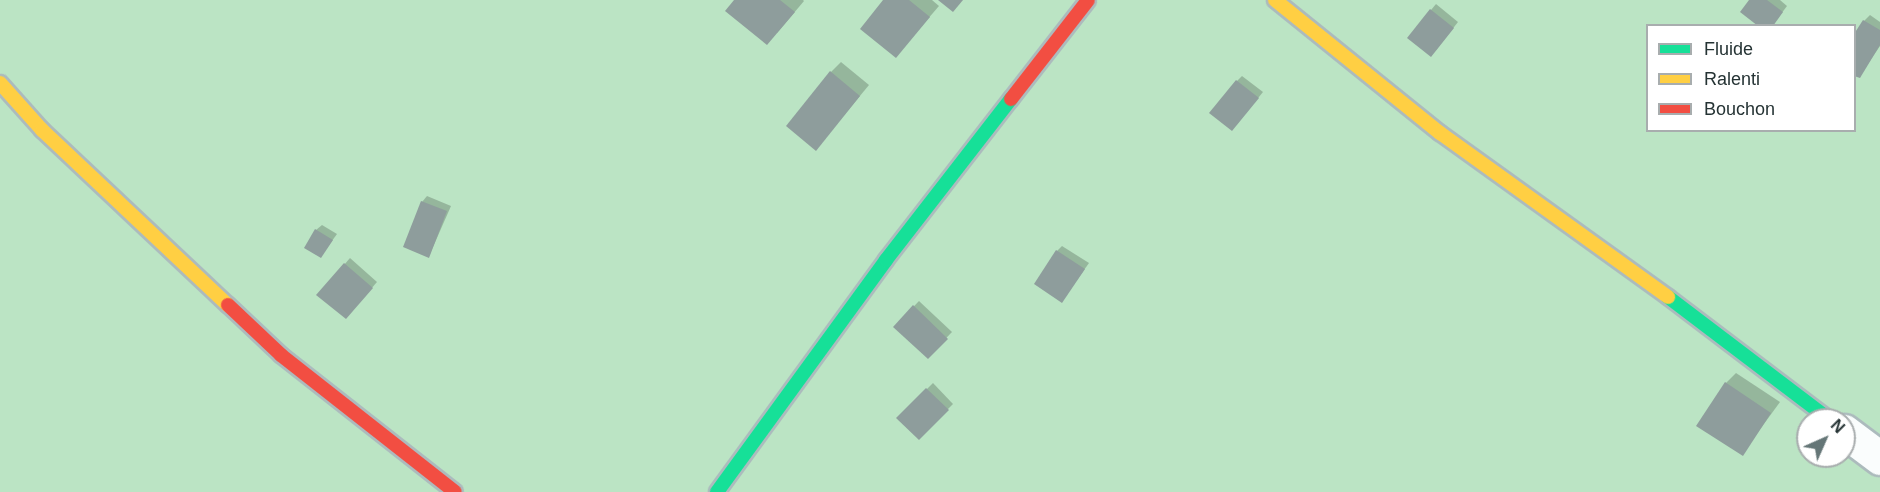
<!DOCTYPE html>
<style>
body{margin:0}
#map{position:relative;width:1880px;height:492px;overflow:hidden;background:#ddf1f3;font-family:Arial,sans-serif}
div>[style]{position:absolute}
.green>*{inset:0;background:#bbe4c4}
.shadow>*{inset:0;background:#0003}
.building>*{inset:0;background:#8e9d9c}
.roads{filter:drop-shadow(2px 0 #acbbbd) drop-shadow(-2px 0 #acbbbd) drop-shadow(0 2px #acbbbd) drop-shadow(0 -2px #acbbbd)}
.street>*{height:33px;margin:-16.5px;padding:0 16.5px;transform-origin:16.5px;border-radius:16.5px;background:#fafdfd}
.fast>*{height:14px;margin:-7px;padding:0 7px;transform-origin:7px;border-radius:7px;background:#16e098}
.slow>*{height:14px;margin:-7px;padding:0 7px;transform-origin:7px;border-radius:7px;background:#ffcf43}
.jam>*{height:14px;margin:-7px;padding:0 7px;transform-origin:7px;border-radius:7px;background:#f24e42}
span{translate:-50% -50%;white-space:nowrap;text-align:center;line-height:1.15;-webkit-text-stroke:6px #fff;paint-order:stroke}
.legend{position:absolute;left:1646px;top:24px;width:210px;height:108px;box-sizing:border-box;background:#fff;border:2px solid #a8adae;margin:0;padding:8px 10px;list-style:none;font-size:18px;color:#253334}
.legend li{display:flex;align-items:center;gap:12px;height:30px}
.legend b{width:30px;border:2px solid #a8adae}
.north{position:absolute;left:1796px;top:408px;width:60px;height:60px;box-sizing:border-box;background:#fff;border:2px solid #a8adae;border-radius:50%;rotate:45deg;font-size:16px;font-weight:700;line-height:24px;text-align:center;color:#253334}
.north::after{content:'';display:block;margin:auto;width:21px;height:27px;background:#657677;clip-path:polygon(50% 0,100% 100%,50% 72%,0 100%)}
</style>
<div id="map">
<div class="green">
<div style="clip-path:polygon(evenodd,0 0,1880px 0,1880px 492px,0 492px,0 0,1648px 26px,1854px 26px,1854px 130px,1648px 130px,1648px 26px,0 0,1808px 420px,1844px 420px,1844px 456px,1808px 456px,1808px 420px)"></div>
</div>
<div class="shadow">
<div style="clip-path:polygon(736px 0,803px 0,804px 1px,777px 33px)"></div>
<div style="clip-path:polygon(885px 0,932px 0,939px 6px,896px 56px)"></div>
<div style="clip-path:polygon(1751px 0,1780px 0,1787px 6px,1772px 26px)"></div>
<div style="clip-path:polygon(1436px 4px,1458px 22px,1436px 50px,1431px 10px)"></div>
<div style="clip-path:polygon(1870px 15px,1880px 22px,1880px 46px,1859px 77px,1864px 21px)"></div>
<div style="clip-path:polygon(841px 62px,869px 85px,816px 149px,831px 72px)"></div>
<div style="clip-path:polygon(1242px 76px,1263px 92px,1237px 124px,1237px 81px)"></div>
<div style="clip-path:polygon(427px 196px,451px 206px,429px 256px,422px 202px)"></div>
<div style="clip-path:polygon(322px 225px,337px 234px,321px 256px,316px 230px)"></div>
<div style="clip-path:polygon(1062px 246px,1089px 263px,1062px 301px,1057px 251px)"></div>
<div style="clip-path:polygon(350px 258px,377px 282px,351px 312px,318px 295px)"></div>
<div style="clip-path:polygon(919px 301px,952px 332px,928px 357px,895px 326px)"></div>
<div style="clip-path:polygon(1736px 373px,1780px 402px,1742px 454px,1726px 383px)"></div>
<div style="clip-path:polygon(933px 383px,953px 404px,919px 438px,898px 418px)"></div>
</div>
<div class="building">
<div style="clip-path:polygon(734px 0,780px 0,795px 12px,767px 45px,725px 11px)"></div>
<div style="clip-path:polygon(883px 0,909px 0,930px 17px,896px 58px,860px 29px)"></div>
<div style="clip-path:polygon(938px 0,963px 0,953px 12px)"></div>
<div style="clip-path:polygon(1749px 0,1767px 0,1783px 12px,1773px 26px,1758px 26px,1740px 12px)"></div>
<div style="clip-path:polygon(1430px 9px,1454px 28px,1431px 57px,1407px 38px)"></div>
<div style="clip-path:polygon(1863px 20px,1880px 30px,1880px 45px,1860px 78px,1854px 76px,1854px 34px)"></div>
<div style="clip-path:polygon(830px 71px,860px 96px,816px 151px,786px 126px)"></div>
<div style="clip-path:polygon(1236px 80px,1259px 98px,1232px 131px,1209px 113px)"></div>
<div style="clip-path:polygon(421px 201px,447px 211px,429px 258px,403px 247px)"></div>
<div style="clip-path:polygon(315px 229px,333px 240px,321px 258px,304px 248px)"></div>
<div style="clip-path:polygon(1056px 250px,1085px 269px,1062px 303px,1034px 284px)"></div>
<div style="clip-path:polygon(344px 263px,373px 288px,346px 319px,316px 295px)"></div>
<div style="clip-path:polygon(913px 305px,948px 339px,928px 359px,893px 327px)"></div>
<div style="clip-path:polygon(1725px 382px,1771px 413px,1743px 456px,1696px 426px)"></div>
<div style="clip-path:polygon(926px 388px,949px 410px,919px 440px,896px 418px)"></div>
</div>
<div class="roads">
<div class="street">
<div style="left:1844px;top:431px;width:45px;rotate:36.9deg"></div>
</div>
<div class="fast">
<div style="left:1668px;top:297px;width:203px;rotate:37.2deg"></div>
<div style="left:717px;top:492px;width:287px;rotate:-53.9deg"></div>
<div style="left:886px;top:260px;width:204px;rotate:-52.2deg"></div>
</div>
<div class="slow">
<div style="left:1275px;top:0;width:212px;rotate:38.9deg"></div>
<div style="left:1440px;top:133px;width:281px;rotate:35.7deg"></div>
<div style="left:0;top:83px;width:63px;rotate:48.2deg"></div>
<div style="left:42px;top:130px;width:255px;rotate:43.3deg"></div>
</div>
<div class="jam">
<div style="left:1011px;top:99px;width:125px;rotate:-52.1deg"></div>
<div style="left:228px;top:305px;width:73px;rotate:43.3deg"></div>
<div style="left:281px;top:355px;width:221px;rotate:38.2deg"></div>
</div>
</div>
<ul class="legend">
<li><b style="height:8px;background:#16e098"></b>Fluide</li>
<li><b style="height:8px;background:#ffcf43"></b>Ralenti</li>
<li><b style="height:8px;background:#f24e42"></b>Bouchon</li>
</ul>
<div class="north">N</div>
</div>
